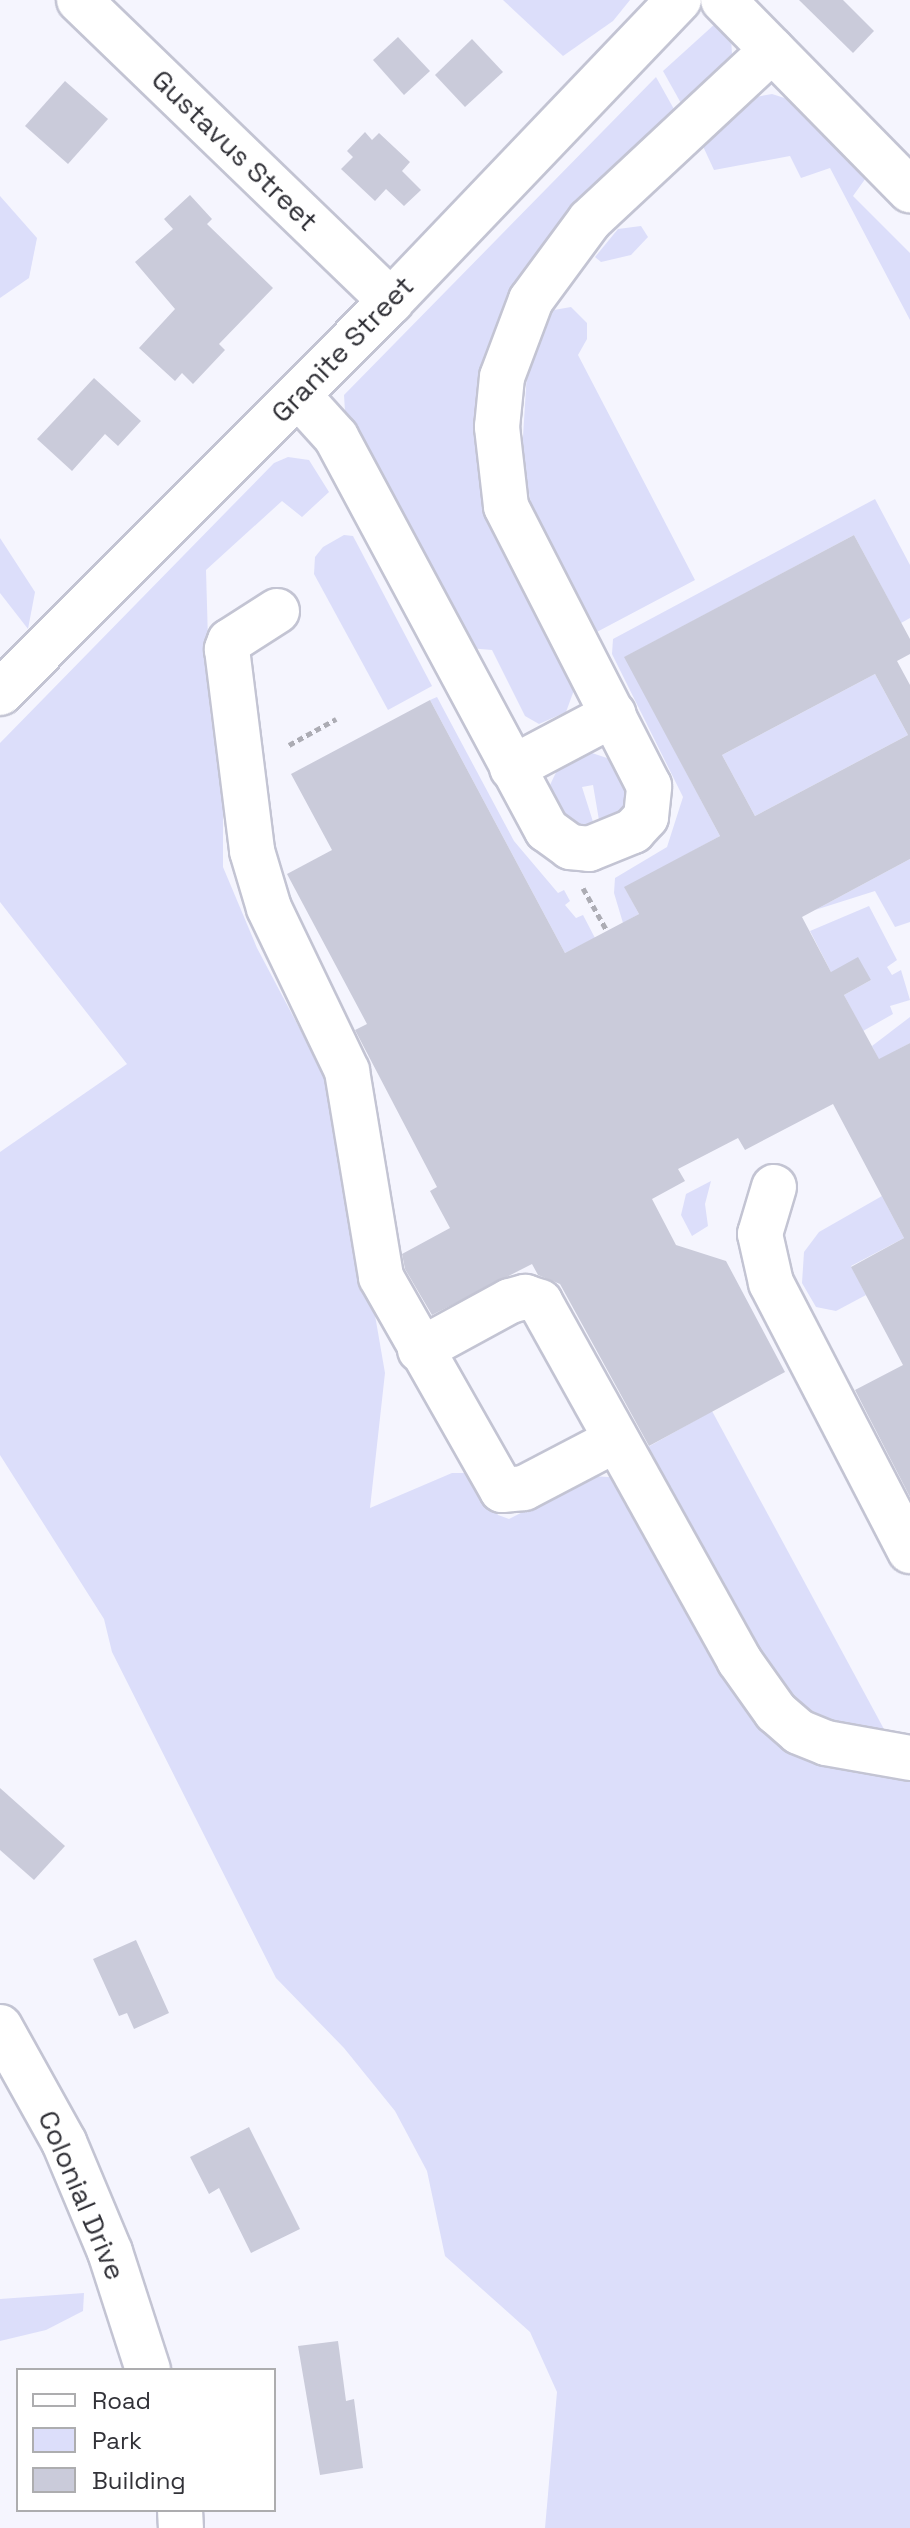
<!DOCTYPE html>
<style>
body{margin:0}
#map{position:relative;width:910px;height:2528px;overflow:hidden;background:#f5f5fe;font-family:"Space Grotesk",sans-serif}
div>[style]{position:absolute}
.green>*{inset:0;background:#dcdefa}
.building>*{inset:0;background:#cacbda}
.path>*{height:5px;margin-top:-2.5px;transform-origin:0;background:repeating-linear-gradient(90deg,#acacb4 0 6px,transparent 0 10px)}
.roads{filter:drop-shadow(2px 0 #c3c4d3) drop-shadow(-2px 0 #c3c4d3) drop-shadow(0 2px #c3c4d3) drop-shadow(0 -2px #c3c4d3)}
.minor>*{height:44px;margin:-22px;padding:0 22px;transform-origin:22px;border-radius:22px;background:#fff}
span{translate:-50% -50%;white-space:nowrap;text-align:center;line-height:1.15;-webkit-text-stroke:7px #fff;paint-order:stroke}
.street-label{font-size:28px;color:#323238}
.legend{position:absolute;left:16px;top:2368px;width:260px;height:144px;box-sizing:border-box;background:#fff;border:2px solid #adadaf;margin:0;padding:10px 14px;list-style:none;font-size:24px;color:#323238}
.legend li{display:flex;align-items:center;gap:16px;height:40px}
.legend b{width:40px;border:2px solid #adadaf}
</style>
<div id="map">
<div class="green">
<div style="clip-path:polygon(503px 0,630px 0,613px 21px,563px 56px)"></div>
<div style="clip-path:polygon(716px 23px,731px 37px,732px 54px,682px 105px,663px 71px)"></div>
<div style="clip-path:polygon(656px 77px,675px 111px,529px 272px,506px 553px,574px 690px,566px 712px,539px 724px,525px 716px,492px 650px,469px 648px,345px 412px,344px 395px)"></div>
<div style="clip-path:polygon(772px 94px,797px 102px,868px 175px,853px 196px,910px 253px,910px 320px,830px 168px,801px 178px,790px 156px,714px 170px,701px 142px,750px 98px)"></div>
<div style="clip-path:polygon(0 196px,37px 238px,29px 278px,0 298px)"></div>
<div style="clip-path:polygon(641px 226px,648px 237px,631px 255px,601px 262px,595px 257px,618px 229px)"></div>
<div style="clip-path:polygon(571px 307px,587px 323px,587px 339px,578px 355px,695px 580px,593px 634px,532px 510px,522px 453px,527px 372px,545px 322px,554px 310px)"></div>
<div style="clip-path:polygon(288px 457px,309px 460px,329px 492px,302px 517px,282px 501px,206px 570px,210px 710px,223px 800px,223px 867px,257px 948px,338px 1101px,385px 1373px,370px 1508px,452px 1473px,465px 1473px,477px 1480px,498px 1515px,509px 1519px,593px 1476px,622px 1478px,739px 1679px,910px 1771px,910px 2528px,545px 2528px,557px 2392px,530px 2332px,445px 2256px,427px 2171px,395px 2111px,344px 2048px,276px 1978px,112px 1652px,104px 1619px,0 1455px,0 1152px,127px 1064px,0 902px,0 743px,274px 463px)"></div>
<div style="clip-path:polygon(875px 499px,910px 565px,910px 618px,901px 623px,854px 535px,625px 657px,720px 836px,625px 888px,639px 914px,623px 923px,614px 893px,615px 878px,667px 847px,683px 797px,612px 654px,613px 639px)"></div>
<div style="clip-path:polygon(344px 535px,353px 536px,432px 686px,388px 710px,314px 574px,315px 557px,323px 547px)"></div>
<div style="clip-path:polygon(0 538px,35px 592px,28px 629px,0 593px)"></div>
<div style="clip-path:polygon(875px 674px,908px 735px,755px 816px,722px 755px)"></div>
<div style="clip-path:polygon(437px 697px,514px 841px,558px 893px,564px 890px,570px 901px,565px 905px,576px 918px,583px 915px,595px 938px,565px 953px,430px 700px)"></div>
<div style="clip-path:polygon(589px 752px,616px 761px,627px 793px,623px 811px,600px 826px,593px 785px,582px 787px,595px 828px,583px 828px,559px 815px,550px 785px,559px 766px)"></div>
<div style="clip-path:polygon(910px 859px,910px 922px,895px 927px,875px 891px,815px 910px)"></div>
<div style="clip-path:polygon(869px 906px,897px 960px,887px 967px,892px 975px,901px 970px,910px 1000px,890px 1006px,893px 1014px,863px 1031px,844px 995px,871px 980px,831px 972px,810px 931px)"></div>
<div style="clip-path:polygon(910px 1017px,910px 1043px,879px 1060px,872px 1046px)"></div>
<div style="clip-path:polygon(711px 1181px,705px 1204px,708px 1226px,692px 1236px,681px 1215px,686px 1194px)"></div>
<div style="clip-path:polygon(882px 1196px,904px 1238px,851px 1266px,866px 1295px,836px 1311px,816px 1307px,802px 1283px,804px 1252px,819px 1232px)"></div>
<div style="clip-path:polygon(712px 1411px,885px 1731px,882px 1742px,780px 1701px,654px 1474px,648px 1447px)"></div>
<div style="clip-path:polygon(84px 2293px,83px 2311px,46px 2330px,0 2341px,0 2299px)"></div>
</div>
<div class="building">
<div style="clip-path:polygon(799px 0,843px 0,874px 31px,853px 53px)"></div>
<div style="clip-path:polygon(398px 37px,430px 71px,404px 95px,373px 60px)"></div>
<div style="clip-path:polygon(472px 39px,503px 72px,465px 107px,435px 75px)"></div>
<div style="clip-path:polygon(65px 81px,108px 119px,68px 164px,25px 126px)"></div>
<div style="clip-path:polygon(365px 132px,372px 140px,379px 133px,410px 162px,402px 171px,421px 190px,404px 206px,386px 189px,375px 201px,341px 169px,353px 157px,347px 151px)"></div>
<div style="clip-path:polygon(190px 195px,212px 219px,207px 224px,273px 288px,219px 344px,225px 350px,193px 384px,182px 373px,175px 381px,139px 348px,175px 309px,135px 262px,173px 229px,164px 219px)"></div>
<div style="clip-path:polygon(94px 378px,141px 421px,118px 446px,105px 434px,72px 471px,37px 439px)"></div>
<div style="clip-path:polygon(evenodd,854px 535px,910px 639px,910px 654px,897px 661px,910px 685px,910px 859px,802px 917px,831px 972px,858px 957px,871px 980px,844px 995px,879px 1059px,910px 1043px,910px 1497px,855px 1390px,903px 1365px,851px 1267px,904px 1238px,833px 1104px,745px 1150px,738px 1138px,678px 1169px,685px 1181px,652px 1199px,676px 1245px,726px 1261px,785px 1372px,649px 1446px,560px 1284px,538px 1275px,532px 1264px,432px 1315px,405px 1269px,402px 1254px,450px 1228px,430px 1191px,437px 1187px,355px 1030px,367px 1024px,287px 874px,332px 850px,291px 774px,430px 700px,565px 953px,639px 914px,624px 887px,720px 836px,624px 657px,854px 535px,875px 674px,908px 735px,755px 816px,722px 755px,875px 674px)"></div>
<div style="clip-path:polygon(0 1788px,65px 1846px,34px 1880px,0 1850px)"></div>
<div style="clip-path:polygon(136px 1940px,169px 2013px,134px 2029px,127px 2013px,119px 2016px,93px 1959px)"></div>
<div style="clip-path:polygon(249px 2127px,300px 2229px,251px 2253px,219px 2188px,209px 2194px,190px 2157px)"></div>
<div style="clip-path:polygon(338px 2341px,346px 2401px,354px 2399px,363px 2468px,320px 2475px,298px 2346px)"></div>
</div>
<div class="path">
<div style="left:289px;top:745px;width:54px;rotate:-29deg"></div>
<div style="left:583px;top:888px;width:49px;rotate:60.8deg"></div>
</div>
<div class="roads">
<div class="minor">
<div style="left:79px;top:0;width:434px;rotate:44deg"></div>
<div style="left:723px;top:0;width:267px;rotate:45.5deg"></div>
<div style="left:298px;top:395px;width:57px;rotate:47.9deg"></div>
<div style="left:336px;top:437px;width:446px;rotate:61.8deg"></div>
<div style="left:547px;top:830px;width:29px;rotate:36deg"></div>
<div style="left:570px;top:847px;width:19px;rotate:6deg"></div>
<div style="left:589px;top:849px;width:48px;rotate:-22.2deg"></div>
<div style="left:633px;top:831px;width:19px;rotate:-47deg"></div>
<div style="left:646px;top:817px;width:31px;rotate:-84deg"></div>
<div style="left:649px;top:786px;width:314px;rotate:-117.1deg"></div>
<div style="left:506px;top:506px;width:80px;rotate:-96.5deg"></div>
<div style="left:497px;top:427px;width:50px;rotate:-84.3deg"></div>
<div style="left:502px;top:377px;width:82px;rotate:-69.4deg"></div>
<div style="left:531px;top:300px;width:99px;rotate:-53.6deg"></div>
<div style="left:590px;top:220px;width:249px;rotate:-43deg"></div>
<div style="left:277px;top:611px;width:56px;rotate:147.4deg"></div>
<div style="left:230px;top:641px;width:9px;rotate:111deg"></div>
<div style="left:227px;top:649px;width:204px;rotate:82.9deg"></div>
<div style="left:252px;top:851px;width:59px;rotate:73.4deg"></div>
<div style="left:269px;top:908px;width:181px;rotate:64.4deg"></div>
<div style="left:347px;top:1071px;width:209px;rotate:80.6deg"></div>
<div style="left:381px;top:1277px;width:245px;rotate:60.4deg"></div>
<div style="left:502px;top:1490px;width:22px;rotate:-5deg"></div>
<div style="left:524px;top:1488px;width:104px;rotate:-27.6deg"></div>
<div style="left:0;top:693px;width:554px;rotate:-45.07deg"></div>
<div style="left:391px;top:301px;width:417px;rotate:-46.3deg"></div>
<div style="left:512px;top:768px;width:115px;rotate:-27.9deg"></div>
<div style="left:774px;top:1187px;width:49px;rotate:106.6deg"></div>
<div style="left:760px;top:1234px;width:50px;rotate:77.3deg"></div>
<div style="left:771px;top:1283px;width:302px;rotate:62.6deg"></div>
<div style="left:420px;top:1350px;width:102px;rotate:-28.6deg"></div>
<div style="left:510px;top:1301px;width:16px;rotate:-15deg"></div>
<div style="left:525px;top:1297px;width:16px;rotate:18deg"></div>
<div style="left:540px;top:1302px;width:410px;rotate:60.9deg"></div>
<div style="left:739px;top:1660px;width:64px;rotate:54.6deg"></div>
<div style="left:776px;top:1712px;width:30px;rotate:41deg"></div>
<div style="left:799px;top:1732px;width:29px;rotate:22deg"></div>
<div style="left:826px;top:1743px;width:85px;rotate:10.1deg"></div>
<div style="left:0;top:2027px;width:132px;rotate:60.9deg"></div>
<div style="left:64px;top:2142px;width:119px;rotate:67.3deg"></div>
<div style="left:110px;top:2252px;width:124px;rotate:72.1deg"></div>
<div style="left:180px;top:2510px;width:18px;rotate:87deg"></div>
</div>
</div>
<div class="street-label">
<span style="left:235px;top:150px;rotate:44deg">Gustavus Street</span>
<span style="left:342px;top:349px;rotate:-46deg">Granite Street</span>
<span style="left:82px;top:2195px;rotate:67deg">Colonial Drive</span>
</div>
<ul class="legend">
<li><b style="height:10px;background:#fff"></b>Road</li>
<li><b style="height:22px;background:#dcdefa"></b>Park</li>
<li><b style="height:22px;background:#cacbda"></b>Building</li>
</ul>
</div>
